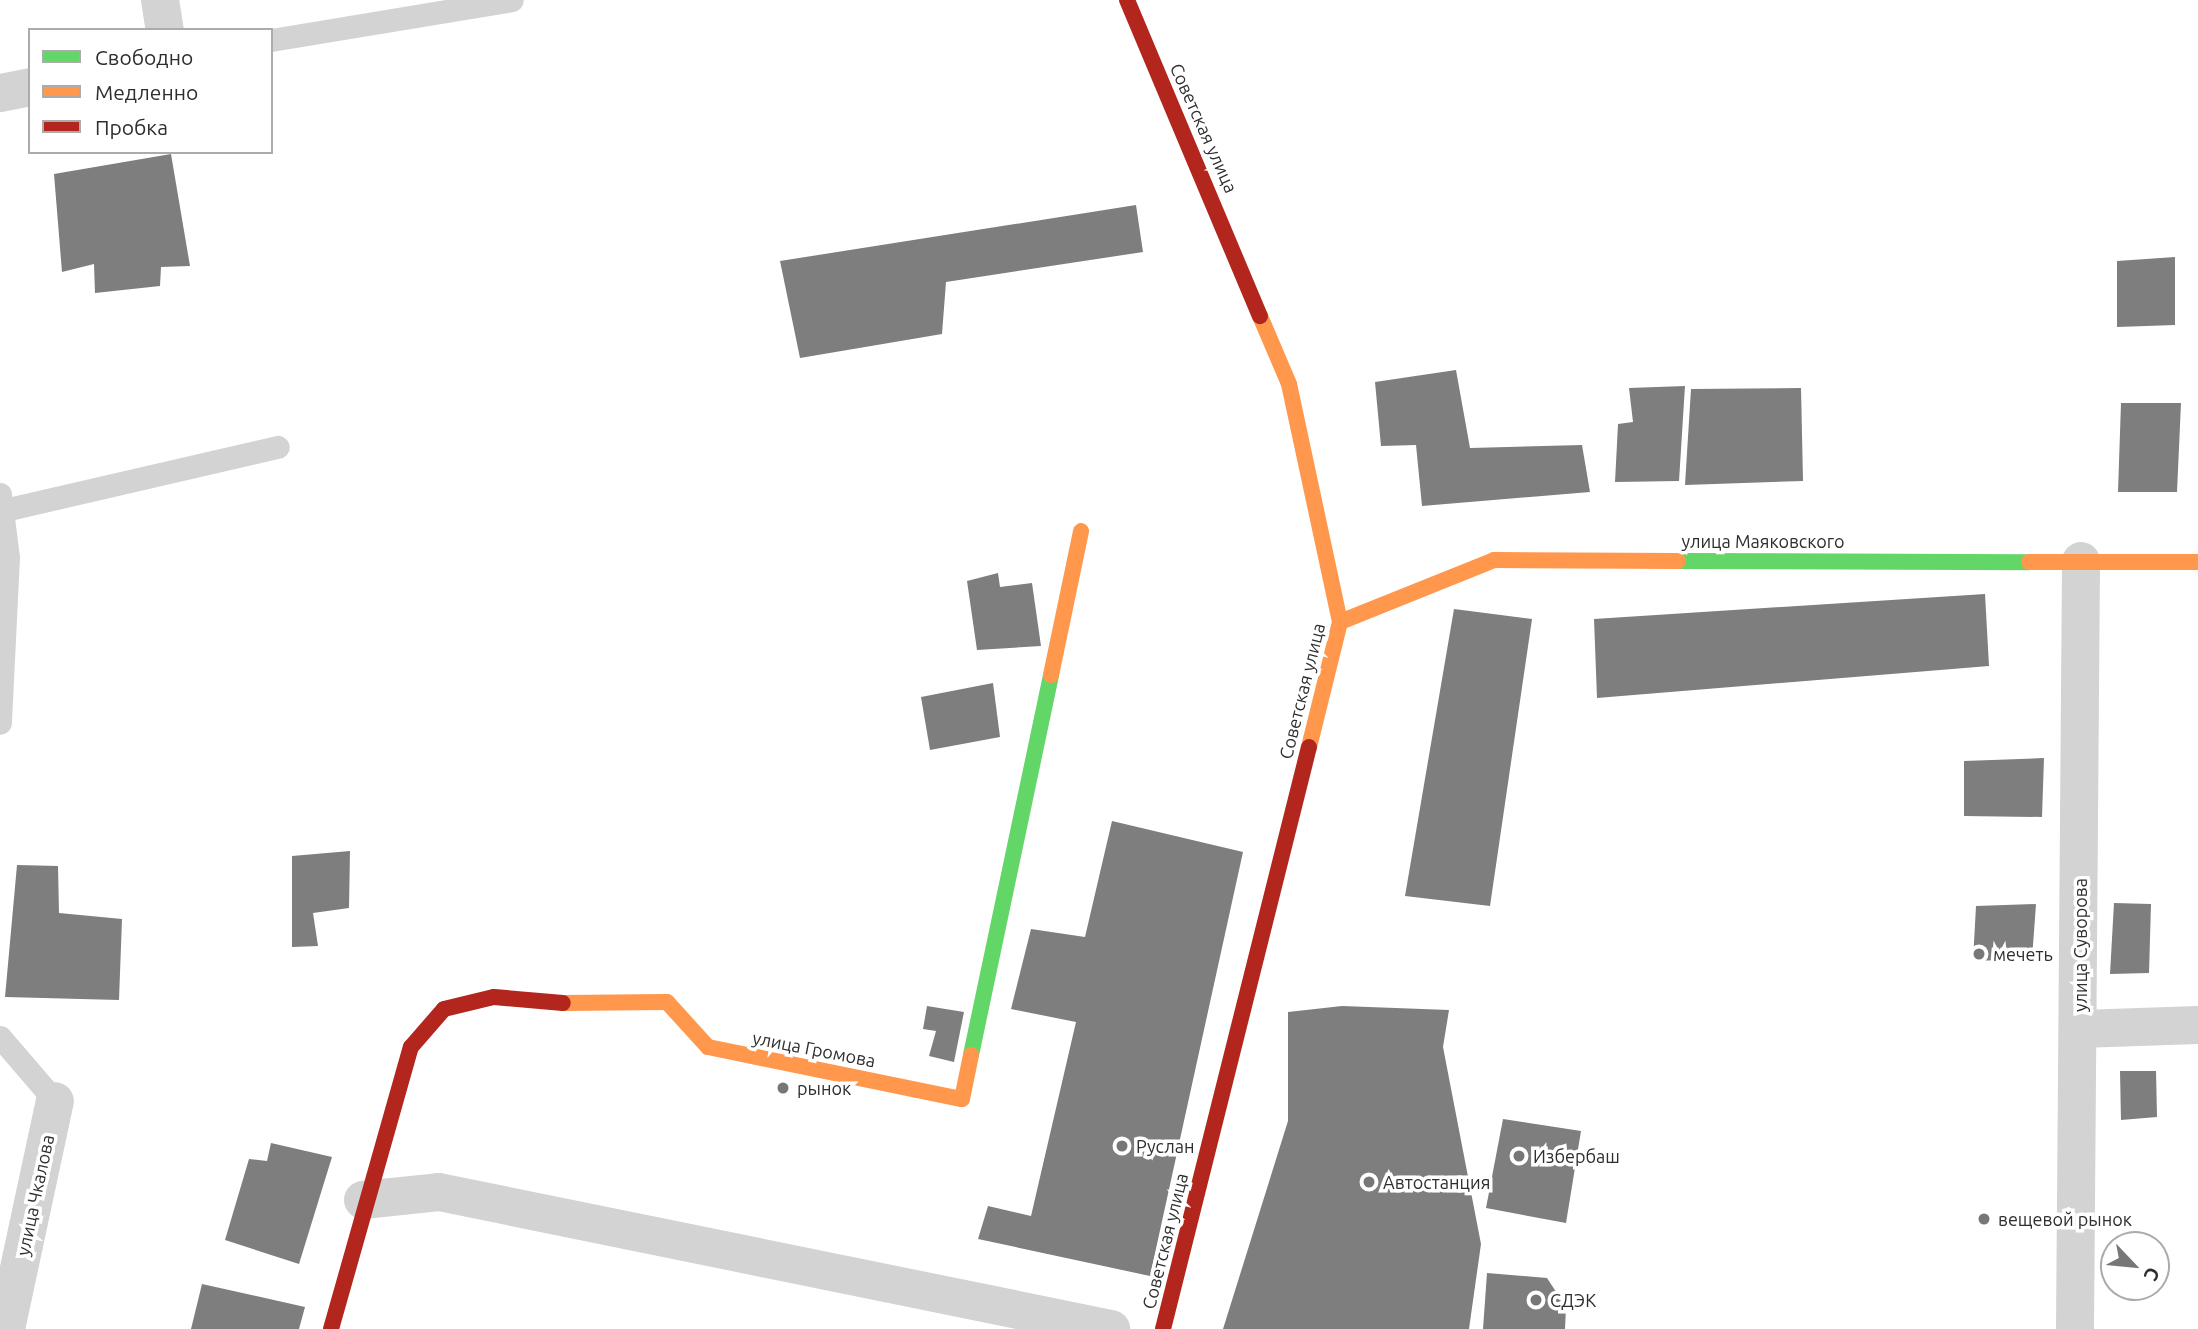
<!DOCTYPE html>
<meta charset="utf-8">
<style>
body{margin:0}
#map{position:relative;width:2198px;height:1329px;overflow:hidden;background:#fff;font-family:Ubuntu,sans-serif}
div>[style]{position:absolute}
.building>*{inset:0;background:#7e7e7e}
.lane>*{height:23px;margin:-11.5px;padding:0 11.5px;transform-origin:11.5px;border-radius:11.5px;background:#d3d3d3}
.street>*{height:38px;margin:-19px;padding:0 19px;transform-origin:19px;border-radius:19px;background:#d3d3d3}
.fast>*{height:16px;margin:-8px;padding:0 8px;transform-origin:8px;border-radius:8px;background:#63d668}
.slow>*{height:16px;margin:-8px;padding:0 8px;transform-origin:8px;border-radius:8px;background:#ff974d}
.jam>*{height:16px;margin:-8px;padding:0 8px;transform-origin:8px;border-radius:8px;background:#b3261e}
.dots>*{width:19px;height:19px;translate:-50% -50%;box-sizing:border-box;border:4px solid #fff;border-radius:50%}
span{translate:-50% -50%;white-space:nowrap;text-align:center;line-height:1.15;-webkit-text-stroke:7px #fff;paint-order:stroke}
.street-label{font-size:18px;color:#2e2e2e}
.poi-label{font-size:18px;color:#2e2e2e}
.left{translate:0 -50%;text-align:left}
.legend{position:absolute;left:28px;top:28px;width:245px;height:126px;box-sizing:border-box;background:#fff;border:2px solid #ababab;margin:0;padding:9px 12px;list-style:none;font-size:21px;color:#2e2e2e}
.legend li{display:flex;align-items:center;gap:14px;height:35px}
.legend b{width:35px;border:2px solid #ababab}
.north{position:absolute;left:2100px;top:1231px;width:70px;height:70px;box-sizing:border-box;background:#fff;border:2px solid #ababab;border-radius:50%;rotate:116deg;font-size:19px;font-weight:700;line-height:28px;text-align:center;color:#2e2e2e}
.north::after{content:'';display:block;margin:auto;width:24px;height:32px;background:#777;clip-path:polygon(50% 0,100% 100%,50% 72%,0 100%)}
</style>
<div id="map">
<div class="building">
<div style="clip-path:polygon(171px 154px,190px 266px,161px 267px,160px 286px,95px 293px,94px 264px,62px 272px,54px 174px)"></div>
<div style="clip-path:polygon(1136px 205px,1143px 252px,946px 282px,942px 334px,800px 358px,780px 261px)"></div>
<div style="clip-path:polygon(2175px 257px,2175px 325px,2117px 327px,2117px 261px)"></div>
<div style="clip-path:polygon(1456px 370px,1470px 448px,1582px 445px,1590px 492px,1422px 506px,1416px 445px,1381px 446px,1375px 382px)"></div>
<div style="clip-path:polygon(1685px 386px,1679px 481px,1615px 482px,1618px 424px,1633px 422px,1629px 388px)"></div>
<div style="clip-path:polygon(1801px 388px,1803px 481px,1685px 485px,1691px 389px)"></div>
<div style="clip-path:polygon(2121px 403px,2181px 403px,2177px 492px,2118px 492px)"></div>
<div style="clip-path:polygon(998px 573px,1000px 587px,1032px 583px,1041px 646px,977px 650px,967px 581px)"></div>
<div style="clip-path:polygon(1985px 594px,1989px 666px,1597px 698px,1594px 619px)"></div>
<div style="clip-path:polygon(1454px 609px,1532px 619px,1490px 906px,1405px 896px)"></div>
<div style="clip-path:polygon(993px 683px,1000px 737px,930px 750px,921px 697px)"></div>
<div style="clip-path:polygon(2044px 758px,2042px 817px,1964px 816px,1964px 761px)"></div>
<div style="clip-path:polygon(1112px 821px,1243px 852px,1150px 1276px,978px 1239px,988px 1206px,1031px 1216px,1076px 1022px,1011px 1009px,1031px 929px,1085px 937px)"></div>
<div style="clip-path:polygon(350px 851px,349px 908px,313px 913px,318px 946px,292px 947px,292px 856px)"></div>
<div style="clip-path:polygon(17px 865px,58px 866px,59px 913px,122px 919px,119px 1000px,5px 997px)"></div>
<div style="clip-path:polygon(2114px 903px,2151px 904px,2149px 973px,2110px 974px)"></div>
<div style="clip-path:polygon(2036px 904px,2032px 959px,1973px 961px,1976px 906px)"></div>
<div style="clip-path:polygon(927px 1006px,964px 1012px,954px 1062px,929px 1056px,936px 1031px,923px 1029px)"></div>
<div style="clip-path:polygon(1342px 1006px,1449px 1010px,1443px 1047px,1481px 1244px,1469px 1329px,1223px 1329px,1288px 1121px,1288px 1012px)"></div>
<div style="clip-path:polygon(2120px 1071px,2156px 1071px,2157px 1117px,2121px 1120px)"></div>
<div style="clip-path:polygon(1503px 1119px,1581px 1131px,1566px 1223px,1486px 1208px)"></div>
<div style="clip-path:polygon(271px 1143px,332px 1157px,299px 1264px,225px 1240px,249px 1159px,267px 1161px)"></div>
<div style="clip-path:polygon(1487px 1273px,1547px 1278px,1566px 1307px,1565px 1329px,1483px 1329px)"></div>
<div style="clip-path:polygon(202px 1284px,305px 1307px,299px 1329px,191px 1329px)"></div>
</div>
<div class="lane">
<div style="left:271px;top:40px;width:244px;rotate:-9.4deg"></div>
<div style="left:0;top:494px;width:64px;rotate:82.8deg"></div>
<div style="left:8px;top:557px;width:166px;rotate:92.8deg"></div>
<div style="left:0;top:511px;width:285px;rotate:-13deg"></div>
<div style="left:0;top:1037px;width:84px;rotate:49.3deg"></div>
</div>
<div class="street">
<div style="left:160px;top:0;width:30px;rotate:81deg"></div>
<div style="left:0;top:93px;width:31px;rotate:-11deg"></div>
<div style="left:2080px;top:1029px;width:118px;rotate:-1.9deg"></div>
<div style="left:363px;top:1200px;width:76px;rotate:-6deg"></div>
<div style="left:439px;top:1192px;width:686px;rotate:11.52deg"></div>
<div style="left:6px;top:1329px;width:233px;rotate:-77.9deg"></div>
<div style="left:2075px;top:1329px;width:768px;rotate:-89.55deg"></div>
</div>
<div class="fast">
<div style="left:1678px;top:561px;width:351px;rotate:0.2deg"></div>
<div style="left:971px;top:1055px;width:388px;rotate:-78.1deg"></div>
</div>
<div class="slow">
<div style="left:1260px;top:316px;width:74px;rotate:66.9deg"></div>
<div style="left:1289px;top:384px;width:243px;rotate:77.9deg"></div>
<div style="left:1340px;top:622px;width:129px;rotate:103.9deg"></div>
<div style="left:2029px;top:562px;width:169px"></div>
<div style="left:1340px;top:622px;width:166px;rotate:-21.9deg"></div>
<div style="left:1494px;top:560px;width:184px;rotate:0.3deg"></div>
<div style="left:1051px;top:675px;width:147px;rotate:-78.2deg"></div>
<div style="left:563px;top:1003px;width:104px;rotate:-0.6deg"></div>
<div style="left:667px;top:1002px;width:61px;rotate:47.7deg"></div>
<div style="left:708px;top:1047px;width:259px;rotate:11.6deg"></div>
<div style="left:962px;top:1099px;width:45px;rotate:-78.4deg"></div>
</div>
<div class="jam">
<div style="left:1127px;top:0;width:343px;rotate:67.2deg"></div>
<div style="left:331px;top:1329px;width:293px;rotate:-74.2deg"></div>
<div style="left:411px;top:1047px;width:50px;rotate:-49deg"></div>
<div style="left:444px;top:1009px;width:51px;rotate:-13.5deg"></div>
<div style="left:494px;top:997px;width:69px;rotate:5deg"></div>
<div style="left:1163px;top:1329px;width:600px;rotate:-75.92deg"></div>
</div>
<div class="dots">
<div style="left:1979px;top:954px;background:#777"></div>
<div style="left:783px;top:1088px;background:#777"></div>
<div style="left:1122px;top:1146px;background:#777"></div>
<div style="left:1519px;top:1156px;background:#777"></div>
<div style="left:1369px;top:1182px;background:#777"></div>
<div style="left:1984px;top:1219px;background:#777"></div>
<div style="left:1536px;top:1300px;background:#777"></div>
</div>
<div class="street-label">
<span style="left:1204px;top:128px;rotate:66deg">Советская улица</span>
<span style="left:1763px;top:541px">улица Маяковского</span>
<span style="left:1302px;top:691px;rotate:-76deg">Советская улица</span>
<span style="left:2080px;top:945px;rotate:-90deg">улица Суворова</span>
<span style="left:814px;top:1049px;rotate:11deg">улица Громова</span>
<span style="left:35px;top:1195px;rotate:-78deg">улица Чкалова</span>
<span style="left:1165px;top:1241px;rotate:-76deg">Советская улица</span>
</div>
<div class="poi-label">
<span class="left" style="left:1993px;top:954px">мечеть</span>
<span class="left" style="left:797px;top:1088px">рынок</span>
<span class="left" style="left:1136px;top:1146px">Руслан</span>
<span class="left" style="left:1533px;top:1156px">Избербаш</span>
<span class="left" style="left:1383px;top:1182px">Автостанция</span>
<span class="left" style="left:1998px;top:1219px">вещевой рынок</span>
<span class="left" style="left:1550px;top:1300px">СДЭК</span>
</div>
<ul class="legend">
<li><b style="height:9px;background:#63d668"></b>Свободно</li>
<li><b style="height:9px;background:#ff974d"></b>Медленно</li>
<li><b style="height:9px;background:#b3261e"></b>Пробка</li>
</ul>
<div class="north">С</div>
</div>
